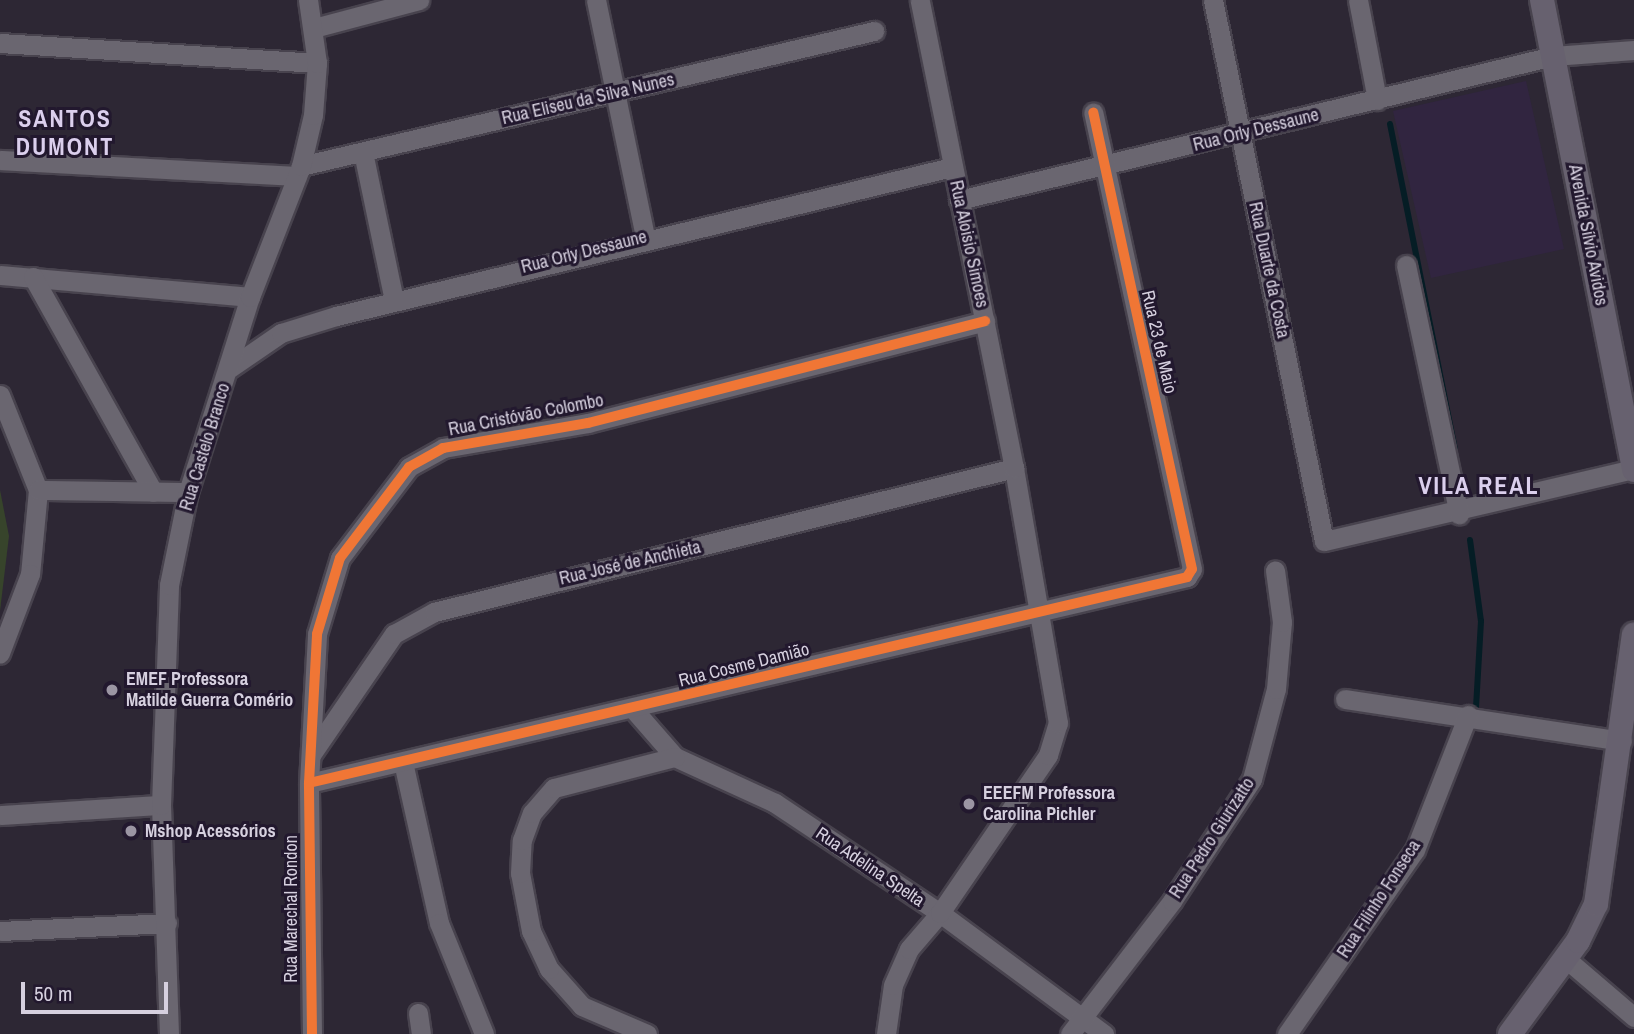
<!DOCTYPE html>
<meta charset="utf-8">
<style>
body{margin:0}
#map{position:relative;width:1634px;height:1034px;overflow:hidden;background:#2d2734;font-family:"Archivo Narrow",sans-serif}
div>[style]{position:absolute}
.built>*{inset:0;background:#312540}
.green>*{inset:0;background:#37442b}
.stream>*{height:6px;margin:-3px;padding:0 3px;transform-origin:3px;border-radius:3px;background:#051d25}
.roads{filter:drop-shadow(2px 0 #48434e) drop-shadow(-2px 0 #48434e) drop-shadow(0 2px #48434e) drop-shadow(0 -2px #48434e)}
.minor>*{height:19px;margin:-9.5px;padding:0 9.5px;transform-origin:9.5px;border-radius:9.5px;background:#6a6670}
.major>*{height:24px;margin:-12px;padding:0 12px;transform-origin:12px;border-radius:12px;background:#67616f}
.cycleway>*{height:10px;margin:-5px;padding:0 5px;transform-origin:5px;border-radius:5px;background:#f07635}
.dots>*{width:19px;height:19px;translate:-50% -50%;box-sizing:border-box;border:4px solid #22182e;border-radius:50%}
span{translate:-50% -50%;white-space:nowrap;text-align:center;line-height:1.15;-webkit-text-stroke:6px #22182e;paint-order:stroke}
.street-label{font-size:18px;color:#d6d0df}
.poi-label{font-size:18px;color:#d6d0df;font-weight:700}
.left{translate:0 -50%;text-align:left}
.district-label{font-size:24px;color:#dbcfed;font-weight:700;letter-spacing:2px}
.scale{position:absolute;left:21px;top:982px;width:147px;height:32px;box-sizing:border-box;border:4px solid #d6d0df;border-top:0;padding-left:9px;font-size:21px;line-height:24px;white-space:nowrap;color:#d6d0df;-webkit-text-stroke:5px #22182e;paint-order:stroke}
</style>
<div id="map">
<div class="built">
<div style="clip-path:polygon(1526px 81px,1564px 249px,1431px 278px,1393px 111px)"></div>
</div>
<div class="green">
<div style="clip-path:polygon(0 490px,9px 536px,0 611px)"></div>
</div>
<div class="stream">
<div style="left:1390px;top:124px;width:331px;rotate:78.7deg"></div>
<div style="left:1470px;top:540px;width:82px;rotate:82.3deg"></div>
<div style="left:1481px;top:621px;width:88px;rotate:93.3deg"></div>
</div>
<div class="roads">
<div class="minor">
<div style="left:596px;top:0;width:242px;rotate:78.3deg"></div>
<div style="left:1213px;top:0;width:552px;rotate:78.41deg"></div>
<div style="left:1324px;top:541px;width:318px;rotate:-13.1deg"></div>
<div style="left:1358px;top:0;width:102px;rotate:79.2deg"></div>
<div style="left:314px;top:28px;width:109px;rotate:-14.9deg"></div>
<div style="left:0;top:43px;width:318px;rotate:3.6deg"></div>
<div style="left:363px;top:152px;width:151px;rotate:78.2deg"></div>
<div style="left:0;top:160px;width:297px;rotate:3.1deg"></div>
<div style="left:301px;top:166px;width:589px;rotate:-13.26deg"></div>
<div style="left:959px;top:200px;width:611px;rotate:-13.63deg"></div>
<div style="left:1553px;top:56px;width:81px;rotate:-4.2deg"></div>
<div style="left:1406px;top:265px;width:255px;rotate:78deg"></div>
<div style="left:0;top:275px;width:251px;rotate:5deg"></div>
<div style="left:33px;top:277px;width:246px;rotate:60.8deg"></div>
<div style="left:230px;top:368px;width:62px;rotate:-34.5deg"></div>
<div style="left:281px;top:333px;width:58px;rotate:-17.2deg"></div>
<div style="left:336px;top:316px;width:634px;rotate:-13.6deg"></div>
<div style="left:0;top:395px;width:102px;rotate:68.2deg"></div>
<div style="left:38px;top:490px;width:84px;rotate:95.4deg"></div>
<div style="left:30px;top:574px;width:85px;rotate:110.8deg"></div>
<div style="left:38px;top:490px;width:150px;rotate:0.8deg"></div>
<div style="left:1345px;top:699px;width:280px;rotate:8.6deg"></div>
<div style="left:634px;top:710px;width:62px;rotate:48.9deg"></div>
<div style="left:675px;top:757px;width:110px;rotate:24.7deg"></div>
<div style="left:775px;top:803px;width:198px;rotate:33.7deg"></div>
<div style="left:940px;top:913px;width:204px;rotate:36.4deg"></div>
<div style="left:311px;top:755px;width:147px;rotate:-55.6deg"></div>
<div style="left:394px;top:634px;width:46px;rotate:-28.8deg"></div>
<div style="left:434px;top:612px;width:598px;rotate:-13.94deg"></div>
<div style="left:403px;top:762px;width:165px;rotate:77.4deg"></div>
<div style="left:439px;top:923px;width:120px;rotate:67.9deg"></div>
<div style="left:309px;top:783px;width:902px;rotate:-13.2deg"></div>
<div style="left:1187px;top:577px;width:9px;rotate:-58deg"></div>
<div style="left:1192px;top:569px;width:467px;rotate:-102.2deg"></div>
<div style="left:0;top:815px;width:161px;rotate:-3.6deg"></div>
<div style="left:0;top:931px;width:167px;rotate:-2.7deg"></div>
<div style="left:1565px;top:958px;width:91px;rotate:40.5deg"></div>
<div style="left:418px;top:1013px;width:21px;rotate:82deg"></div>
<div style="left:169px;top:1034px;width:229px;rotate:-92deg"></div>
<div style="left:161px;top:805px;width:220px;rotate:-87.9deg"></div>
<div style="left:169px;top:585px;width:95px;rotate:-78.5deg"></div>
<div style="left:188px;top:492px;width:205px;rotate:-72.4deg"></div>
<div style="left:250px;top:297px;width:141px;rotate:-68.7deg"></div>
<div style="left:301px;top:166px;width:52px;rotate:-76.8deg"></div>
<div style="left:313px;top:115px;width:52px;rotate:-85.6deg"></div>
<div style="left:317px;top:63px;width:64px;rotate:-98.1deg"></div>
<div style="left:312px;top:1034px;width:251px;rotate:-90.7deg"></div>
<div style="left:309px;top:783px;width:149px;rotate:-86.9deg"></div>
<div style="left:317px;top:634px;width:79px;rotate:-73.2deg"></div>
<div style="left:340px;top:558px;width:114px;rotate:-52.8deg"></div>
<div style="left:409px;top:467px;width:39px;rotate:-29deg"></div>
<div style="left:443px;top:448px;width:147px;rotate:-9.8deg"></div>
<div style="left:588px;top:423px;width:410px;rotate:-14.4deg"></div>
<div style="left:647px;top:1034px;width:71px;rotate:-156.7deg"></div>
<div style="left:582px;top:1006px;width:50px;rotate:-131.7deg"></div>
<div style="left:549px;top:969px;width:42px;rotate:-115.3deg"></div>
<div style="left:531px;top:931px;width:59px;rotate:-100.7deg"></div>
<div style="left:520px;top:873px;width:33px;rotate:-87deg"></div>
<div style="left:522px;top:840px;width:29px;rotate:-70deg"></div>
<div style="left:532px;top:813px;width:33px;rotate:-49deg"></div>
<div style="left:554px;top:788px;width:125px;rotate:-14.4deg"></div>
<div style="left:886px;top:1034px;width:49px;rotate:-81.9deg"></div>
<div style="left:893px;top:985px;width:39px;rotate:-66deg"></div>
<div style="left:909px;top:949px;width:48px;rotate:-49.3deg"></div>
<div style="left:940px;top:913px;width:191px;rotate:-55.6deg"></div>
<div style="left:1048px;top:755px;width:34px;rotate:-73deg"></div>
<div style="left:1058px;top:723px;width:259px;rotate:-99.8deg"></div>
<div style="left:1014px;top:468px;width:477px;rotate:-101.4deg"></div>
<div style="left:1070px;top:1034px;width:168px;rotate:-52.5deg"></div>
<div style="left:1172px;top:901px;width:146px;rotate:-56.7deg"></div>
<div style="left:1252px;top:779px;width:93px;rotate:-75.1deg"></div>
<div style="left:1276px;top:689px;width:67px;rotate:-84.9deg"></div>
<div style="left:1282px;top:622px;width:52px;rotate:-97.7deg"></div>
<div style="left:1287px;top:1034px;width:224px;rotate:-55.2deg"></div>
<div style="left:1415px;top:850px;width:145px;rotate:-68.6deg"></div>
</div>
<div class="major">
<div style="left:1542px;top:0;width:479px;rotate:78.9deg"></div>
<div style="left:1510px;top:1034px;width:115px;rotate:-53.8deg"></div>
<div style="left:1578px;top:941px;width:41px;rotate:-64.1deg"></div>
<div style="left:1596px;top:904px;width:272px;rotate:-82deg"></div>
</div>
</div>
<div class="cycleway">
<div style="left:309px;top:783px;width:902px;rotate:-13.2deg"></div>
<div style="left:1187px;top:577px;width:9px;rotate:-58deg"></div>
<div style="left:1192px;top:569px;width:467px;rotate:-102.2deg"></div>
<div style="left:312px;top:1034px;width:251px;rotate:-90.7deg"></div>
<div style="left:309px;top:783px;width:149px;rotate:-86.9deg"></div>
<div style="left:317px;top:634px;width:79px;rotate:-73.2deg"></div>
<div style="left:340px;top:558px;width:114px;rotate:-52.8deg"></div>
<div style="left:409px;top:467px;width:39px;rotate:-29deg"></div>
<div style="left:443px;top:448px;width:147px;rotate:-9.8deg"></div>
<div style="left:588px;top:423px;width:410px;rotate:-14.4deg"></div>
</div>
<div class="dots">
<div style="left:112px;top:690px;background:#9b95a3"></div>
<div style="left:969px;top:804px;background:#9b95a3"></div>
<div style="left:131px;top:831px;background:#9b95a3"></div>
</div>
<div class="street-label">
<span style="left:588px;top:99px;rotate:-13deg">Rua Eliseu da Silva Nunes</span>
<span style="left:1256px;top:130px;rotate:-14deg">Rua Orly Dessaune</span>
<span style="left:1588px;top:235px;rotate:79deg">Avenida Sílvio Avidos</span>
<span style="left:969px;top:244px;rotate:78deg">Rua Aloisio Simoes</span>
<span style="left:584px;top:252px;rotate:-14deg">Rua Orly Dessaune</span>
<span style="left:1269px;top:270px;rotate:78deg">Rua Duarte da Costa</span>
<span style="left:1159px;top:342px;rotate:77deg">Rua 23 de Maio</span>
<span style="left:526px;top:415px;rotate:-11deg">Rua Cristóvão Colombo</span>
<span style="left:205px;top:447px;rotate:-73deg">Rua Castelo Branco</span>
<span style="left:630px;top:563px;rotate:-13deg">Rua José de Anchieta</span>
<span style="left:744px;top:665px;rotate:-14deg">Rua Cosme Damião</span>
<span style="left:1212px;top:838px;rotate:-57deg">Rua Pedro Giurizatto</span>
<span style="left:870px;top:867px;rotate:34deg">Rua Adelina Spelta</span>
<span style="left:1379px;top:899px;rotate:-57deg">Rua Filinho Fonseca</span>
<span style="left:291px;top:909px;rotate:-90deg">Rua Marechal Rondon</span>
</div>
<div class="poi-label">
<span class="left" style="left:126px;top:690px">EMEF Professora<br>Matilde Guerra Comério</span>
<span class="left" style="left:983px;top:804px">EEEFM Professora<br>Carolina Pichler</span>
<span class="left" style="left:145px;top:831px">Mshop Acessórios</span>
</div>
<div class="district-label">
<span style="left:65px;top:133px">SANTOS<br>DUMONT</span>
<span style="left:1479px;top:486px">VILA REAL</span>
</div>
<div class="scale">50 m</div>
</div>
